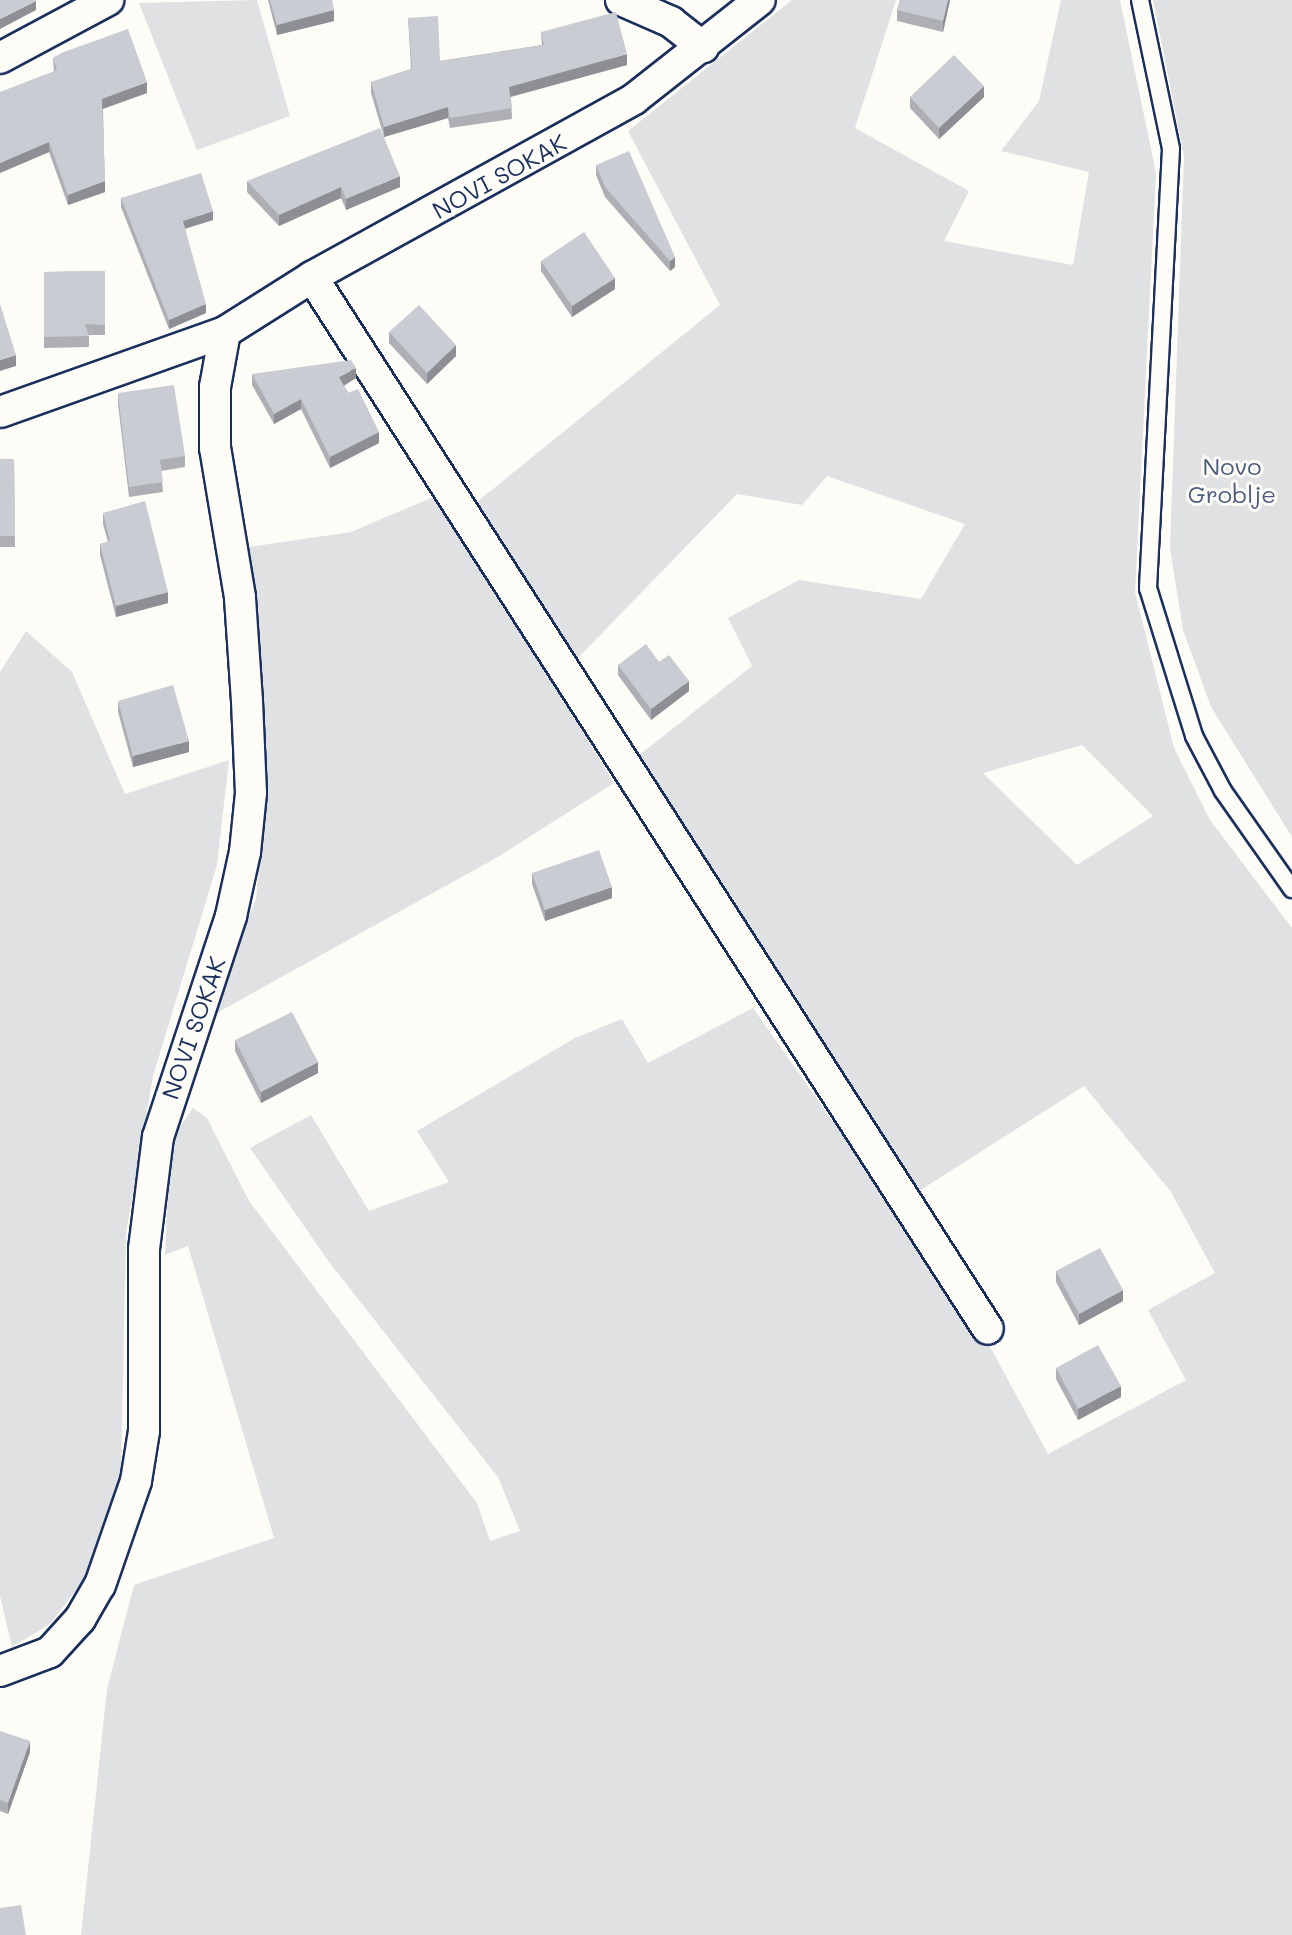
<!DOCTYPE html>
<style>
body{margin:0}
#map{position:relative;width:1292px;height:1935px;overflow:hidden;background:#fdfcf7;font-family:Mali,sans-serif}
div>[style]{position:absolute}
.green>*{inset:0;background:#e0e1e3}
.roads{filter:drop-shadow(2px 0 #1b2f5e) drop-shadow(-2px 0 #1b2f5e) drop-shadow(0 2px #1b2f5e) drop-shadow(0 -2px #1b2f5e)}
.service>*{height:16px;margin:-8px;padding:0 8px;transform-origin:8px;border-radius:8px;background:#fdfcf7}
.minor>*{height:30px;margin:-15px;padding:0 15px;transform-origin:15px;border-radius:15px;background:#fdfcf7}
.wall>*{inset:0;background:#adafb5}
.shaded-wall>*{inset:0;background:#8d8f94}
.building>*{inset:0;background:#c9ccd3}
span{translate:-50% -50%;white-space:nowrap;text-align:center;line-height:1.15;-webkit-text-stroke:6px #fdfcf7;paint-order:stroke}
.street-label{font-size:24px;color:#1b2f5e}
.park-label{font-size:24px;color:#4c5c7f}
</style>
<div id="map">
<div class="green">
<div style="clip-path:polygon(257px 0,290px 116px,197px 150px,139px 3px)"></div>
<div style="clip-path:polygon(evenodd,792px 0,896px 0,855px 128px,969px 191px,944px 241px,1073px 265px,1089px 172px,1001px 151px,1039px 101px,1061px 0,1120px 0,1156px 173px,1135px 592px,1174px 748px,1210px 820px,1292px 928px,1292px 1935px,81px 1935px,107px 1689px,134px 1585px,274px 1538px,188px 1246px,165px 1255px,170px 1142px,193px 1108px,207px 1118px,249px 1201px,477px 1503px,490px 1541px,520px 1531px,498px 1477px,329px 1262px,250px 1148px,311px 1115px,369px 1211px,449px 1182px,417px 1131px,575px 1038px,622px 1019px,648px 1063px,753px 1008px,987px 1341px,1048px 1454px,1186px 1380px,1148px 1310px,1215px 1273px,1171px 1192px,1084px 1086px,919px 1191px,633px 760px,752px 666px,728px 618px,799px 580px,921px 599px,965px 524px,827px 476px,802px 505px,737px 494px,575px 661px,477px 502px,720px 305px,628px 131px,792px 0,1082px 745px,1153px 816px,1077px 865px,983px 773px,1082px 745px)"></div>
<div style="clip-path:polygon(1153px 0,1292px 0,1292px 837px,1211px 707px,1183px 630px,1170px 548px,1184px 156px)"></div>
<div style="clip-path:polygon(438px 495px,614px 783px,498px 857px,206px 1019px,256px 899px,266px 802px,242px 548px,351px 532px)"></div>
<div style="clip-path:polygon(26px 631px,72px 672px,125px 794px,229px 760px,217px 865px,153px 1076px,126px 1233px,121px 1471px,86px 1577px,50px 1624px,12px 1647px,0 1596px,0 672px)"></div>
</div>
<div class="roads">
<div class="service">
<div style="left:1140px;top:0;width:152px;rotate:78.2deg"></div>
<div style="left:1171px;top:149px;width:440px;rotate:93deg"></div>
<div style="left:1148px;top:588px;width:155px;rotate:72.7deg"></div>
<div style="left:1194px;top:736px;width:62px;rotate:62.2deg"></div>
<div style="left:1223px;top:791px;width:120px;rotate:54.9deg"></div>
</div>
<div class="minor">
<div style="left:621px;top:0;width:55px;rotate:23.7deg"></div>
<div style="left:671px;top:22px;width:41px;rotate:38deg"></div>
<div style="left:0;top:58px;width:123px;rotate:-28.2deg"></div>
<div style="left:312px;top:277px;width:1250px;rotate:57.28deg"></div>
<div style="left:0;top:412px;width:239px;rotate:-19.6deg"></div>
<div style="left:225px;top:332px;width:103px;rotate:-32.3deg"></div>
<div style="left:312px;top:277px;width:368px;rotate:-28.9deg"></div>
<div style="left:634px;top:99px;width:160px;rotate:-38.2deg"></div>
<div style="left:0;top:1671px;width:53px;rotate:-20.8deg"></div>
<div style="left:50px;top:1652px;width:45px;rotate:-47.7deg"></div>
<div style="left:80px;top:1619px;width:39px;rotate:-60deg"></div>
<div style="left:100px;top:1585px;width:110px;rotate:-70.9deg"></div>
<div style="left:136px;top:1481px;width:51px;rotate:-80.9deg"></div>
<div style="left:144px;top:1431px;width:182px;rotate:-90deg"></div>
<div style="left:144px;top:1249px;width:113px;rotate:-82.9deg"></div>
<div style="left:158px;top:1137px;width:233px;rotate:-71.7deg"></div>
<div style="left:231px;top:916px;width:66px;rotate:-77.7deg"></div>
<div style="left:245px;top:852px;width:59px;rotate:-84.2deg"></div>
<div style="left:251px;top:793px;width:92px;rotate:-92.5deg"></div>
<div style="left:247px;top:701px;width:104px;rotate:-93.9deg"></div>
<div style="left:240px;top:597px;width:151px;rotate:-99.5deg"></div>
<div style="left:215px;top:448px;width:61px;rotate:-90deg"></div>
<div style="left:215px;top:387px;width:56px;rotate:-79.7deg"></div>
</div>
</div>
<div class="wall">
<div style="clip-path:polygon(268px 0,332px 0,334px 21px,277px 35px)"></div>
<div style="clip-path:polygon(900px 0,950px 0,943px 32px,897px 21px,897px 10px)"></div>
<div style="clip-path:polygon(408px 18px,440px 61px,542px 45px,541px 32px,627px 65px,511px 97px,512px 119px,450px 128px,448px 118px,384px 137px,371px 93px,371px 82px,411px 69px)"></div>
<div style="clip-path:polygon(53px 58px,147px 93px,103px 109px,105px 192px,68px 205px,49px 152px,0 173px,54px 72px)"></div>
<div style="clip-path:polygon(910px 97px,984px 97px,939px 139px,910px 108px)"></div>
<div style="clip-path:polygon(596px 165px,675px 267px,670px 271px,605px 197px,596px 175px)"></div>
<div style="clip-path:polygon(247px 181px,400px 187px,346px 210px,341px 198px,279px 226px,247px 192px)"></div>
<div style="clip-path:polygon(121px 198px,213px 220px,185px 229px,206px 313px,169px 329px,121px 207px)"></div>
<div style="clip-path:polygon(541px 261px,615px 289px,572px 317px,541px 271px)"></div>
<div style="clip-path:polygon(105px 271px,105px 335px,89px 335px,89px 347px,44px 348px,44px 272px)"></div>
<div style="clip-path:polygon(389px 332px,456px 356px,427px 384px,389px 343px)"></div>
<div style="clip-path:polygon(252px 374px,356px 378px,344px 386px,379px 443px,330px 468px,301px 409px,274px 424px,252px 385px)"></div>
<div style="clip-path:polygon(118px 393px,185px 456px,185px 467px,161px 471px,163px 492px,129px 497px,118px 404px)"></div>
<div style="clip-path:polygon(0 459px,14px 459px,15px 547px,0 547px)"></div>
<div style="clip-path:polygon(103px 513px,168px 603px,116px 617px,100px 555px,100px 544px,108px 542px,103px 524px)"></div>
<div style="clip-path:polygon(659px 662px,689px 691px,651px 720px,618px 675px,618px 665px)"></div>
<div style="clip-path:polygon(118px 701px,189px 752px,133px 767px,118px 712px)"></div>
<div style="clip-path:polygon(532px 873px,612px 898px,545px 921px,532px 884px)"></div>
<div style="clip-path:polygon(235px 1040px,318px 1073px,261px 1103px,235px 1051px)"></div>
<div style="clip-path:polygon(1056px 1271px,1123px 1301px,1079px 1325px,1056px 1282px)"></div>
<div style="clip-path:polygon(1056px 1368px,1121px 1397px,1078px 1420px,1056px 1379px)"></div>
<div style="clip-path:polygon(0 1731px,30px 1752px,8px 1814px,0 1811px)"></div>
</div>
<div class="shaded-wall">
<div style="clip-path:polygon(948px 0,950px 0,943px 32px,943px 21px)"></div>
<div style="clip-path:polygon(36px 1px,36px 10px,0 29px,0 19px)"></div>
<div style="clip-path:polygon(334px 10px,334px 21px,277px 35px,277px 25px)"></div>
<div style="clip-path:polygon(627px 54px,627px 65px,509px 97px,509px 87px)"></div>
<div style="clip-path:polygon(147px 82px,147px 93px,102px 109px,102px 99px)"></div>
<div style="clip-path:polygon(984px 86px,984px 97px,939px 139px,939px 128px)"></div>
<div style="clip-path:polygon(448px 107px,448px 118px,384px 137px,384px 127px)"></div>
<div style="clip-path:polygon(49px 142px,49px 152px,0 173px,0 163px)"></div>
<div style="clip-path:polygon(400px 176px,400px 187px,346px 210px,346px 199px)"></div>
<div style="clip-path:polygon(105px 181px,105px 192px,68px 205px,68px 195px)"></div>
<div style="clip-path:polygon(341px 187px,341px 198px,279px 226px,279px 215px)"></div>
<div style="clip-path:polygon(213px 211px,213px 220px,183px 229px,183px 221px)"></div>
<div style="clip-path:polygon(675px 257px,675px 267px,670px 271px,670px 261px)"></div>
<div style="clip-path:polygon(615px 278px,615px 289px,572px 317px,572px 306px)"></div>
<div style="clip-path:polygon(206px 304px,206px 313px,169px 329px,169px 320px)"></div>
<div style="clip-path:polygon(456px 345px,456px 356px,427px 384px,427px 373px)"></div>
<div style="clip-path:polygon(16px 355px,16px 366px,0 371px,0 360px)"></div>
<div style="clip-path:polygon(356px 368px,356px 378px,339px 388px,339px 377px)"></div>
<div style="clip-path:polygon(301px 399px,301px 409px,274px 424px,274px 414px)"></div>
<div style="clip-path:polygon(379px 432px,379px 443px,330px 468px,330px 457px)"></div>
<div style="clip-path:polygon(168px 592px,168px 603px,116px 617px,116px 606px)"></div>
<div style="clip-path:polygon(689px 681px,689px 691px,651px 720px,651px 709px)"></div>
<div style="clip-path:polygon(189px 741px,189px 752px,133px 767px,133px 756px)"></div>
<div style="clip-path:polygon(612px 887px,612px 898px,545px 921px,545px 910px)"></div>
<div style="clip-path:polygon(318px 1062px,318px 1073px,261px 1103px,261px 1092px)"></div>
<div style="clip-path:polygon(1123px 1290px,1123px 1301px,1079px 1325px,1079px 1314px)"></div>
<div style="clip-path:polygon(1121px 1386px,1121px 1397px,1078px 1420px,1078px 1409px)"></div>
<div style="clip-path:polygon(30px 1741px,30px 1752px,8px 1814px,8px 1803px)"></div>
</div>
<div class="building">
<div style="clip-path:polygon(0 0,36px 0,36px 1px,0 19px)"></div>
<div style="clip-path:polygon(270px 0,332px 0,334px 10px,277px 25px)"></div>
<div style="clip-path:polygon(900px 0,948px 0,943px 21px,897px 10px)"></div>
<div style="clip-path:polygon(616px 12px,627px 54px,509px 87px,512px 108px,450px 118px,448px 107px,384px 127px,371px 82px,412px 69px,408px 18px,438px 16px,440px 61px,544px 45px,541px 32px)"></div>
<div style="clip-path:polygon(128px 29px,147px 82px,102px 99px,105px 181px,68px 195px,49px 142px,0 163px,0 92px,57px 70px,53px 58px,61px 53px)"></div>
<div style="clip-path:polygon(954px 55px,984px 86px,939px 128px,910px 97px)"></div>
<div style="clip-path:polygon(380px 128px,400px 176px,346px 199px,341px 187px,279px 215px,247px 181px)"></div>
<div style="clip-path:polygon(629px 151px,675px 257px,670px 261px,605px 187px,596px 165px)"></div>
<div style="clip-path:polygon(201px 173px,213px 211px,183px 221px,206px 304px,169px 320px,121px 198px)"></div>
<div style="clip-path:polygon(584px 232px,615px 278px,572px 306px,541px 261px)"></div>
<div style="clip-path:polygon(105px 271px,105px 325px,85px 324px,89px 336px,44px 337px,44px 272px)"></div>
<div style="clip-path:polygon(0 304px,16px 355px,0 360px)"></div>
<div style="clip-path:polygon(419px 305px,456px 345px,427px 373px,389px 332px)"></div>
<div style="clip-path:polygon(351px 360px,356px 368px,339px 377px,348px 393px,358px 389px,379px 432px,330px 457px,301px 399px,274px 414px,252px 374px)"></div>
<div style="clip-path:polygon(174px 385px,185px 456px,160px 460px,163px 482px,129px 487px,118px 393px)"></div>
<div style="clip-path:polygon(0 459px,14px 459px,15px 536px,0 536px)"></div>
<div style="clip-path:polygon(145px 501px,168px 592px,116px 606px,100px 544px,110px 541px,103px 513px)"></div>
<div style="clip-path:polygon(646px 644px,659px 662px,669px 655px,689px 681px,651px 709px,618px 665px)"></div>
<div style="clip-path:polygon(173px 685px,189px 741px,133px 756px,118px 701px)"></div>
<div style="clip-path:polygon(599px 850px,612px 887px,545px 910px,532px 873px)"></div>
<div style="clip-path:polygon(292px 1012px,318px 1062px,261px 1092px,235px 1040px)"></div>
<div style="clip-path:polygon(1100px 1248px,1123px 1290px,1079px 1314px,1056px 1271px)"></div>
<div style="clip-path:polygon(1098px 1345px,1121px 1386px,1078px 1409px,1056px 1368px)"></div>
<div style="clip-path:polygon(0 1731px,30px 1741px,8px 1803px,0 1800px)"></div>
<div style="clip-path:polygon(21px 1905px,26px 1935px,0 1935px,0 1908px)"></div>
</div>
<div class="street-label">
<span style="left:499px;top:176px;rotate:-29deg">NOVI SOKAK</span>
<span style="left:193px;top:1028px;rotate:-71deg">NOVI SOKAK</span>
</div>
<div class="park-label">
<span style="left:1232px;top:480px">Novo<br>Groblje</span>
</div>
</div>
